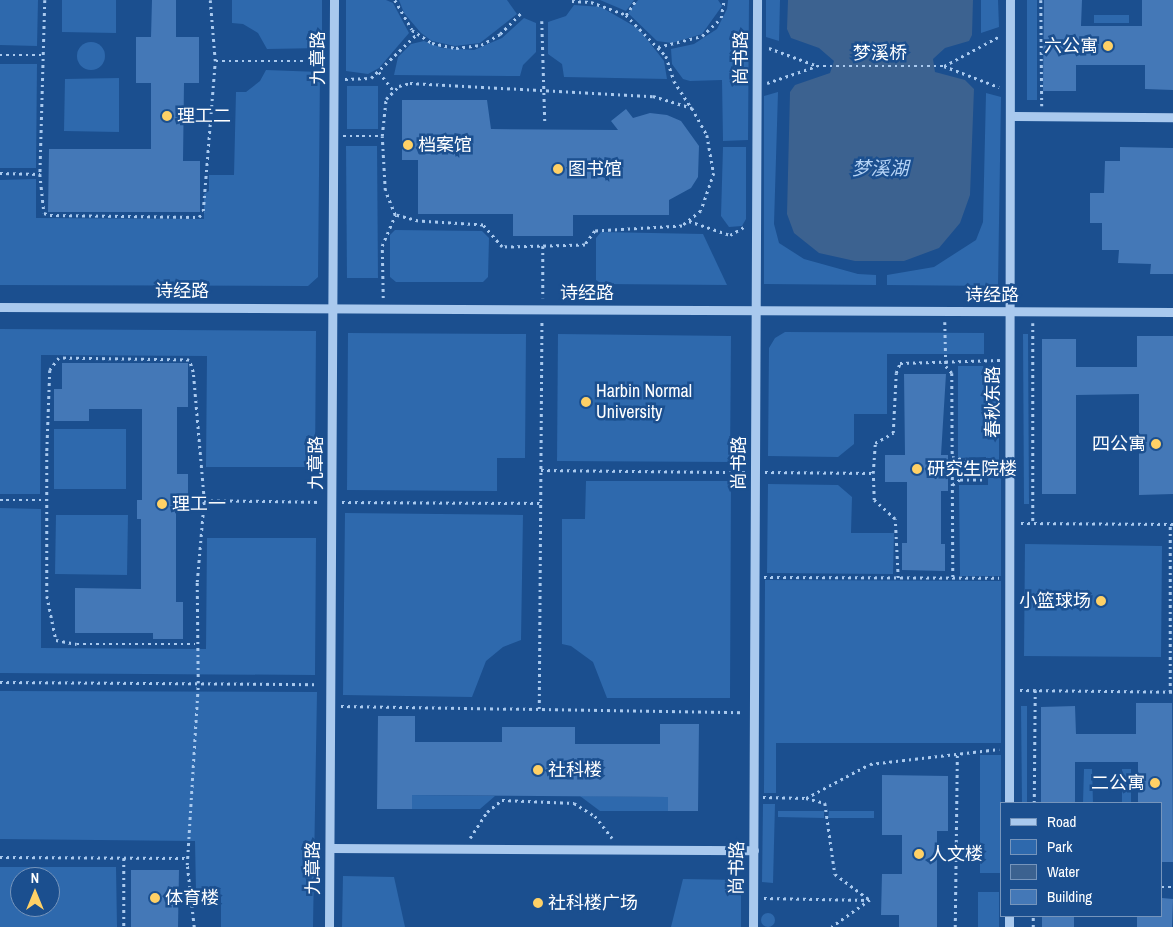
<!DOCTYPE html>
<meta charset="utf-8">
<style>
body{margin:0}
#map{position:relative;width:1173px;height:927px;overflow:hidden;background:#1b4f8f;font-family:"Archivo Narrow","Noto Sans SC",sans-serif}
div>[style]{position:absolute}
.green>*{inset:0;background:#2e69ad}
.round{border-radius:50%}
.water>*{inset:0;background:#3c6290}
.building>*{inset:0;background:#4478b7}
.path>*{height:2.5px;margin-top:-1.25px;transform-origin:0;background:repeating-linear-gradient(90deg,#a9c9ee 0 2.5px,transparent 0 6.5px)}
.minor>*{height:9px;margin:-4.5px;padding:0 4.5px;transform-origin:4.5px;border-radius:4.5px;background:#a9c9ee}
.dots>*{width:14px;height:14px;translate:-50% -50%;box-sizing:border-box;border:2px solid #1b4f8f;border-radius:50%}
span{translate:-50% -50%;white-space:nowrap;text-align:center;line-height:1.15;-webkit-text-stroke:5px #1b4f8f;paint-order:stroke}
.poi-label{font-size:18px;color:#fff}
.right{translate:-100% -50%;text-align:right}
.left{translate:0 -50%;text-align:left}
.street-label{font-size:18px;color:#fff}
.water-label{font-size:19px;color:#b5d3f5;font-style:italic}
.legend{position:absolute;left:1000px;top:802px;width:162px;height:115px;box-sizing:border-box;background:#1b4f8f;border:1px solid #7695bc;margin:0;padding:6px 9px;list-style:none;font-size:15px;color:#fff}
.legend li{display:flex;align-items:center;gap:10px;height:25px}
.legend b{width:25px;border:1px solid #7695bc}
.north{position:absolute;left:10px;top:867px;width:50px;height:50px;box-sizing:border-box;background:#1b4f8f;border:1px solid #7695bc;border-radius:50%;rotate:0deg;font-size:14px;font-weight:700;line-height:20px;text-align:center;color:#fff}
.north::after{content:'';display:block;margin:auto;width:18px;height:22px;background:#ffd166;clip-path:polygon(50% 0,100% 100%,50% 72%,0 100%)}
</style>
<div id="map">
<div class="green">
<div style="clip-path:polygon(0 0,38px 0,37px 46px,0 45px)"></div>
<div style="clip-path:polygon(62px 0,116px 0,116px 33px,62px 32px)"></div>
<div style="clip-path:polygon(232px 0,322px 0,322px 48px,267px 49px,258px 33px,243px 24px,232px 23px)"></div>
<div style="clip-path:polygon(346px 0,386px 0,393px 3px,409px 33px,379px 68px,368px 74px,346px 71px)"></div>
<div style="clip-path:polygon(399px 0,507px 0,517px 14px,480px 43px,455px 46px,432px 41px,421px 33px,404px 13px)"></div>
<div style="clip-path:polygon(600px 0,634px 0,626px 11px)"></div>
<div style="clip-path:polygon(638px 0,718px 0,722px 6px,702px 34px,672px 43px,657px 41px,628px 13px)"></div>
<div style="clip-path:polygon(728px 0,749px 0,748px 140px,723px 141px,722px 80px,690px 81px,683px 79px,672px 64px,671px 49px,694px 44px,717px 29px,727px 9px)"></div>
<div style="clip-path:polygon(766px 0,780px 0,779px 41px,766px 37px)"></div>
<div style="clip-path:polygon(981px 0,998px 0,999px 27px,981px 33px)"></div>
<div style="clip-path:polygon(1027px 0,1037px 0,1037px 100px,1027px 100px)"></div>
<div style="clip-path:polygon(574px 5px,601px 7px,639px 29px,664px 61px,667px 79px,564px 77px,562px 64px,548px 54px,548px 22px,566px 16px)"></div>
<div style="clip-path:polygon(1094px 15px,1129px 15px,1129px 23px,1094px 23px)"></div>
<div style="clip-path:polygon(524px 18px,536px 23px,536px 52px,523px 65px,520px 76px,394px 75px,398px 57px,411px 44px,424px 41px,442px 48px,474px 50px,502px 38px)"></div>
<div class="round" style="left:77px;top:42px;width:28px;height:28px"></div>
<div style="clip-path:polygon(0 64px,37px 64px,36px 168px,0 168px)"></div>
<div style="clip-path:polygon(266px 70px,320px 72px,318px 277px,308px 286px,0 285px,0 180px,36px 179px,36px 218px,204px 219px,204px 194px,209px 191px,209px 175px,234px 175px,236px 92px,246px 92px,260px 81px)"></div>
<div style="clip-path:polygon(119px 78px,119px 132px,64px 131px,65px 79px)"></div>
<div style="clip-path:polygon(347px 86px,378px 86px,378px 129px,347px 129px)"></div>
<div style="clip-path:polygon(778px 92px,774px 224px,779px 243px,804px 259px,858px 274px,876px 275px,876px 285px,764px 284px,764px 96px)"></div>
<div style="clip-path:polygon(986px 93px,1001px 97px,998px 286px,887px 285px,887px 275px,934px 267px,976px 240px,983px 222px)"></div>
<div style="clip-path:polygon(346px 146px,377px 146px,378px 278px,347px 278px)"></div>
<div style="clip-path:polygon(723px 147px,746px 147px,746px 219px,742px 226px,729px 227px,721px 216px)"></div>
<div style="clip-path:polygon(395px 230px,482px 231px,489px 238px,488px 277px,483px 282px,396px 282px,390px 277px,390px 235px)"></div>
<div style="clip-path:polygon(601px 232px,703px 234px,727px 285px,602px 284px,596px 280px,596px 238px)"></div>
<div style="clip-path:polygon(0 329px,316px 331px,315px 467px,206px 467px,207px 356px,41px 355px,40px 494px,0 494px)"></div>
<div style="clip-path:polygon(785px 332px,984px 333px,984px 354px,887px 354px,887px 414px,854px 414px,854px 444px,838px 457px,768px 456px,769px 348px,775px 338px)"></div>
<div style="clip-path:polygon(348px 333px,526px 334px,525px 458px,497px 458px,497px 491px,347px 490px)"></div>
<div style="clip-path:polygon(558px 334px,731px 336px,730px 462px,557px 461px)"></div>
<div style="clip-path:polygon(1023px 334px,1028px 334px,1029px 504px,1024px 504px)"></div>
<div style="clip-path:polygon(958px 366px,999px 366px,999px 464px,986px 464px,986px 457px,958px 458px)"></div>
<div style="clip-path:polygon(54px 429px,126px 429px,126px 489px,54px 489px)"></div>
<div style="clip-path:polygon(988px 478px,1001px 478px,1001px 576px,960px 576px,959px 485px,988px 485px)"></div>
<div style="clip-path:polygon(586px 481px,731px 481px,730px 698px,607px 698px,593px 662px,571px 646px,562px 644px,562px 519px,585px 519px)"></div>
<div style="clip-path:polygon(768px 484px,838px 485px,852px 497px,851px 533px,894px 533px,893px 574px,767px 573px)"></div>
<div style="clip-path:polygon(0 508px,41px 509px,41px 648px,206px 649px,207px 538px,316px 538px,315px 675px,0 673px)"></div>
<div style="clip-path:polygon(345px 513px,523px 515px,521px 640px,503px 647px,486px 661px,472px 697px,343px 695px)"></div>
<div style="clip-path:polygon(56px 515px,128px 515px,127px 575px,55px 574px)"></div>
<div style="clip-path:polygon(1025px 544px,1162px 546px,1161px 657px,1024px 656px)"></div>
<div style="clip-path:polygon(765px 580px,1001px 581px,1001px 743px,776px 743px,776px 793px,764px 793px)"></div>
<div style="clip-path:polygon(0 691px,317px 692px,313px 927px,221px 927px,221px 895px,198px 896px,196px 892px,195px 841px,0 839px)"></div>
<div style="clip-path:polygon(1021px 706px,1027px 706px,1027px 803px,1022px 803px)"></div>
<div style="clip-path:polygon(980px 755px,1001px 755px,1001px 873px,980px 873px)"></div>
<div style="clip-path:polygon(1084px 769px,1092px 769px,1093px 803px,1083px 803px)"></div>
<div style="clip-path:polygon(1122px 769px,1131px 769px,1131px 803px,1122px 803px)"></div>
<div style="clip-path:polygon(412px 795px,495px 796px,480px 809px,412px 809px)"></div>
<div style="clip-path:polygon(580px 796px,668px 797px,668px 811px,600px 811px)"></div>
<div style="clip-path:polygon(763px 804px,775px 804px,773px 883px,762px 882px)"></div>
<div style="clip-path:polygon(778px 811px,824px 811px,824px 818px,778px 817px)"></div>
<div style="clip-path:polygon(829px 811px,874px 811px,874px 818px,828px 818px)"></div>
<div style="clip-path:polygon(evenodd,0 867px,116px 867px,117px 927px,0 927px,0 867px,20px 877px,50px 877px,50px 907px,20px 907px,20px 877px)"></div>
<div style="clip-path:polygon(343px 876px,394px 877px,405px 927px,342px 927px)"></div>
<div style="clip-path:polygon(683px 879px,741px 880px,741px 927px,671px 927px)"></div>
<div style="clip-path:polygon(978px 892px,999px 892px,999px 927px,978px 927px)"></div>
<div class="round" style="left:761px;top:913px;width:14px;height:14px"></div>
</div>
<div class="water">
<div style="clip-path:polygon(788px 0,973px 0,972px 35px,969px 41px,945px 48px,933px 59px,935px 72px,965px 80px,974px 89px,970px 195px,960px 223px,939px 248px,904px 261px,855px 261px,819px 253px,794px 233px,787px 214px,790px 92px,795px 85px,830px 73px,834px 61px,819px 48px,791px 38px,787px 29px)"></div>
</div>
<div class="building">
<div style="clip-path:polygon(152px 0,176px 0,176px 37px,199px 37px,199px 83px,184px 83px,183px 161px,200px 161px,200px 212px,48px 212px,49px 149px,151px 149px,151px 83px,136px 83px,136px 37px,151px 37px)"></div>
<div style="clip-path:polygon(1044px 0,1082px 0,1081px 26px,1142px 26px,1142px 0,1173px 0,1173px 90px,1145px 89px,1145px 65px,1076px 65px,1076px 91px,1043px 91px)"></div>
<div style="clip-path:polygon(402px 100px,487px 100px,491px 129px,618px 130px,611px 121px,626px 109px,633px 118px,650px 113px,667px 115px,681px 121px,699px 146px,698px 177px,691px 188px,669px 200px,669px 215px,573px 215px,573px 236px,513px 236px,513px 214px,418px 214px,418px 160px,402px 160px)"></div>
<div style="clip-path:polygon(1120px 147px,1173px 148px,1173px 274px,1150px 274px,1151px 264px,1118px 263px,1119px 250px,1102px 250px,1102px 223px,1090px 223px,1090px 193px,1104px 193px,1105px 161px,1120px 161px)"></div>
<div style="clip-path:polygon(1137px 336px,1173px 336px,1173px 494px,1139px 495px,1139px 394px,1076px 395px,1076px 494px,1042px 494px,1042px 339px,1076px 339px,1076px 367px,1137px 367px)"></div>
<div style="clip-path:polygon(62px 363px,188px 363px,188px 407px,177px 407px,177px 474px,188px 474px,188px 508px,176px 508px,176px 602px,183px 602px,183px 639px,153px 639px,153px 633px,75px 633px,75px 588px,141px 589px,141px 519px,137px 519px,137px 500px,142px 500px,142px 409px,89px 409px,89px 421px,54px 421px,54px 389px,62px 389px)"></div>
<div style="clip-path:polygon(904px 374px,946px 374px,941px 455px,948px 455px,948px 491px,941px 491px,941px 544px,945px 544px,945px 571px,902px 570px,902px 543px,907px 543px,907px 482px,885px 482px,885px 455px,905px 455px)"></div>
<div style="clip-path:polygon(1136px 703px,1172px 703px,1173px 862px,1162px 862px,1162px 803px,1138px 803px,1138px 762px,1075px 762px,1075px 803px,1041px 803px,1041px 707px,1075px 706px,1076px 734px,1136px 734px)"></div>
<div style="clip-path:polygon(378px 716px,415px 716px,415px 742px,502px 742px,502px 727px,575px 727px,575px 744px,660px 744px,660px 724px,699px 724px,698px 811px,668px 811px,668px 797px,412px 795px,412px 809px,377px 809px)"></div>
<div style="clip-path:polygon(882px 775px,948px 776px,948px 831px,937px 831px,937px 927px,899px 927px,899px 915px,881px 915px,882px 874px,902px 874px,902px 835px,882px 835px)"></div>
<div style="clip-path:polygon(131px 870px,179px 870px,178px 927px,131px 927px)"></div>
<div style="clip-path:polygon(1162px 898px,1173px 899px,1172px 927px,1137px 927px,1137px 916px,1162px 916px)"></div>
<div style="clip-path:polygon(1042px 916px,1074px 916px,1074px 927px,1042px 927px)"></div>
</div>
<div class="path">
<div style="left:45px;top:0;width:174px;rotate:91.6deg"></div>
<div style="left:40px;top:174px;width:39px;rotate:84deg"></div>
<div style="left:44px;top:213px;width:6px;rotate:18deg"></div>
<div style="left:50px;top:215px;width:149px;rotate:0.8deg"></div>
<div style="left:199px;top:217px;width:7px;rotate:-56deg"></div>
<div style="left:203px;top:211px;width:150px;rotate:-85.4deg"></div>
<div style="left:215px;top:61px;width:61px;rotate:-94.7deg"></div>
<div style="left:395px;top:0;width:34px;rotate:60deg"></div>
<div style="left:412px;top:30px;width:24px;rotate:33deg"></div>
<div style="left:432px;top:43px;width:25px;rotate:12deg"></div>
<div style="left:456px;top:48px;width:25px;rotate:-7deg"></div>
<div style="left:481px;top:45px;width:22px;rotate:-30deg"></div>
<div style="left:500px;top:34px;width:30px;rotate:-45deg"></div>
<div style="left:1041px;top:0;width:106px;rotate:89.5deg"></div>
<div style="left:572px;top:1px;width:19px;rotate:3deg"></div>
<div style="left:591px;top:2px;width:37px;rotate:20deg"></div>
<div style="left:626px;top:15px;width:57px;rotate:45.7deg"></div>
<div style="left:666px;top:56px;width:26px;rotate:72deg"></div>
<div style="left:674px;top:81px;width:31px;rotate:57deg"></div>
<div style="left:626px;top:15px;width:18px;rotate:-56deg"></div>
<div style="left:542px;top:21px;width:100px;rotate:88.3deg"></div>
<div style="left:658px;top:47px;width:45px;rotate:-14deg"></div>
<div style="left:702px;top:36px;width:26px;rotate:-43deg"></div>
<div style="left:721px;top:18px;width:18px;rotate:-81deg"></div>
<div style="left:769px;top:48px;width:49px;rotate:20.3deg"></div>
<div style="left:0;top:55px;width:42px"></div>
<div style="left:216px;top:61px;width:107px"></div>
<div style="left:944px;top:66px;width:64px;rotate:-28.2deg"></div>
<div style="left:379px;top:72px;width:24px;rotate:52deg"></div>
<div style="left:345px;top:79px;width:26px;rotate:-2deg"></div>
<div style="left:371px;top:78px;width:65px;rotate:-43.8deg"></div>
<div style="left:410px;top:83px;width:243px;rotate:3.1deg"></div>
<div style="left:653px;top:96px;width:41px;rotate:17.1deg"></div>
<div style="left:692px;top:108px;width:31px;rotate:61deg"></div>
<div style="left:707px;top:135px;width:39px;rotate:80deg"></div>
<div style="left:714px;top:173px;width:40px;rotate:108.9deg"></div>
<div style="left:701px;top:211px;width:24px;rotate:142deg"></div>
<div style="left:682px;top:226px;width:87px;rotate:176.7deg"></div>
<div style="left:595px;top:231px;width:17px;rotate:126deg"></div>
<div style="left:585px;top:245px;width:83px;rotate:178.6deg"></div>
<div style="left:502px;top:247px;width:29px;rotate:-131deg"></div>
<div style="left:483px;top:225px;width:65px;rotate:-176.5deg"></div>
<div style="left:418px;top:221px;width:24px;rotate:-165deg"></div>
<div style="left:395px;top:215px;width:27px;rotate:-112deg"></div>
<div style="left:385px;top:190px;width:54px;rotate:-93.2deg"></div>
<div style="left:382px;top:136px;width:37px;rotate:-84deg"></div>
<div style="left:386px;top:99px;width:18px;rotate:-45deg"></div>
<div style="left:399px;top:86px;width:11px;rotate:-15deg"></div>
<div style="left:767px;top:83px;width:53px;rotate:-18.8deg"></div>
<div style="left:817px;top:66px;width:127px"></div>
<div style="left:944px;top:66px;width:59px;rotate:20.9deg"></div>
<div style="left:343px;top:136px;width:39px"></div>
<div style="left:0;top:173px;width:40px;rotate:1.4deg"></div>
<div style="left:689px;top:221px;width:43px;rotate:18.9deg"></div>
<div style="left:730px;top:235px;width:16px;rotate:-30deg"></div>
<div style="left:543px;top:246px;width:52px;rotate:90deg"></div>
<div style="left:383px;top:298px;width:52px;rotate:-91.1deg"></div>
<div style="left:382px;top:246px;width:34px;rotate:-67deg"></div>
<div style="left:945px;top:322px;width:44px;rotate:88.7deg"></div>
<div style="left:946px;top:366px;width:9px;rotate:49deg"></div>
<div style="left:952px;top:373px;width:204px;rotate:89.7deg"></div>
<div style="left:1033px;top:323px;width:200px;rotate:90deg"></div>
<div style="left:952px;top:457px;width:30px;rotate:12deg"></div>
<div style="left:981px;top:463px;width:11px;rotate:41deg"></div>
<div style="left:989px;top:470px;width:12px;rotate:125deg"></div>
<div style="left:982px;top:480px;width:22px;rotate:180deg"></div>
<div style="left:960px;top:480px;width:9px;rotate:144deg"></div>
<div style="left:541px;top:470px;width:204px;rotate:0.6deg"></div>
<div style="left:765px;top:472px;width:107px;rotate:0.5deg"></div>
<div style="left:0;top:500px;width:49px"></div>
<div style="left:204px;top:500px;width:117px;rotate:1deg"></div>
<div style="left:342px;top:502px;width:198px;rotate:0.3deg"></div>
<div style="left:1021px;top:523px;width:152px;rotate:0.4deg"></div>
<div style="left:764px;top:577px;width:235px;rotate:0.2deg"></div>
<div style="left:898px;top:578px;width:59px;rotate:-92.9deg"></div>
<div style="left:895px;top:519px;width:28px;rotate:-138deg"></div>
<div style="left:874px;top:500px;width:27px;rotate:-92deg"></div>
<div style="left:873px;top:473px;width:30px;rotate:-86deg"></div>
<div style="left:875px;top:443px;width:21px;rotate:-29deg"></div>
<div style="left:893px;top:433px;width:60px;rotate:-87.1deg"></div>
<div style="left:896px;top:373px;width:11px;rotate:-68deg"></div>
<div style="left:900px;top:363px;width:100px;rotate:-1.7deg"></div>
<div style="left:0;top:682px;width:318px;rotate:0.4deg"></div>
<div style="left:1020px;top:690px;width:153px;rotate:0.7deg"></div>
<div style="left:1170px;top:692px;width:167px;rotate:-90deg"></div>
<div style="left:341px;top:706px;width:402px;rotate:0.9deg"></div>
<div style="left:539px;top:709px;width:388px;rotate:-89.6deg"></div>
<div style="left:763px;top:797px;width:43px;rotate:1.3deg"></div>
<div style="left:806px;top:798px;width:72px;rotate:-28deg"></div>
<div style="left:870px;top:764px;width:130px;rotate:-6.6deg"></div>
<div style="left:806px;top:798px;width:20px;rotate:15deg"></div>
<div style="left:825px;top:803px;width:72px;rotate:82deg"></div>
<div style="left:835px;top:874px;width:44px;rotate:36.6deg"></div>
<div style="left:870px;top:900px;width:47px;rotate:144.6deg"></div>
<div style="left:1034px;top:803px;width:113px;rotate:-89.5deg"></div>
<div style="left:470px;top:838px;width:31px;rotate:-57deg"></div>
<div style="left:487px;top:812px;width:19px;rotate:-39deg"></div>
<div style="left:502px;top:800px;width:72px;rotate:2.4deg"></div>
<div style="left:574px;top:803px;width:25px;rotate:32deg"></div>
<div style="left:595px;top:816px;width:28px;rotate:52deg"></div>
<div style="left:0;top:857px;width:187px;rotate:0.3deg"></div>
<div style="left:124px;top:858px;width:69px;rotate:90deg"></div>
<div style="left:1162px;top:887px;width:11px"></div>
<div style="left:764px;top:898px;width:105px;rotate:1.1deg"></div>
<div style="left:194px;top:927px;width:62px;rotate:-96.4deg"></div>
<div style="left:187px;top:865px;width:182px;rotate:-86.5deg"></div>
<div style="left:198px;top:683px;width:101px;rotate:-90.6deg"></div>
<div style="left:197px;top:582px;width:82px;rotate:-85.1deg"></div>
<div style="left:204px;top:500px;width:128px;rotate:-94.9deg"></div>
<div style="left:193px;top:372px;width:13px;rotate:-108deg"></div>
<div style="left:189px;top:360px;width:130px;rotate:-179.1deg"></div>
<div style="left:59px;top:358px;width:15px;rotate:127deg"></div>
<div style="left:50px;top:370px;width:83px;rotate:92.1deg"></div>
<div style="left:47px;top:453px;width:143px;rotate:90deg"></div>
<div style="left:47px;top:596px;width:45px;rotate:78.4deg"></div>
<div style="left:56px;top:640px;width:21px;rotate:11deg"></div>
<div style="left:77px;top:644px;width:118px"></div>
<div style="left:955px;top:927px;width:175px;rotate:-89.3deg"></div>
<div style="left:1033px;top:927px;width:11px;rotate:-90deg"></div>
</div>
<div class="minor">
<div style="left:1010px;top:116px;width:163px;rotate:0.4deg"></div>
<div style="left:0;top:307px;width:1173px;rotate:0.24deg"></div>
<div style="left:1009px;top:803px;width:803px;rotate:-89.93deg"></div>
<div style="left:330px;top:848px;width:424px;rotate:0.3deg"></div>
<div style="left:329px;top:927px;width:927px;rotate:-89.69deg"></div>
<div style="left:753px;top:927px;width:927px;rotate:-89.75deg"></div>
<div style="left:1009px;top:927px;width:11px;rotate:-90deg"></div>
</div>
<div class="dots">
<div style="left:1108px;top:46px;background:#ffd166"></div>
<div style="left:167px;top:116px;background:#ffd166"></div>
<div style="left:408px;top:145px;background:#ffd166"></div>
<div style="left:558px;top:169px;background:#ffd166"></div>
<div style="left:586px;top:402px;background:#ffd166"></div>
<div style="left:1156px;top:444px;background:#ffd166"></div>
<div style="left:917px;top:469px;background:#ffd166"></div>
<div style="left:162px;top:504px;background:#ffd166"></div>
<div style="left:1101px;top:601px;background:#ffd166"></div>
<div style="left:538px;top:770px;background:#ffd166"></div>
<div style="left:1155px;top:783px;background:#ffd166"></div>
<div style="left:919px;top:854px;background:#ffd166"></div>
<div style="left:155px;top:898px;background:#ffd166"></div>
<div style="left:538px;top:903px;background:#ffd166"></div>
</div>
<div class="poi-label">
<span class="right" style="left:1098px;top:46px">六公寓</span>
<span class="left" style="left:177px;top:116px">理工二</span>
<span class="left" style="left:418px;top:145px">档案馆</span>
<span class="left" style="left:568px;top:169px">图书馆</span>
<span class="left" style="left:596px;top:402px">Harbin Normal<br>University</span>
<span class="right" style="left:1146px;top:444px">四公寓</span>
<span class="left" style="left:927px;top:469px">研究生院楼</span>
<span class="left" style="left:172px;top:504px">理工一</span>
<span class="right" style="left:1091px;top:601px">小篮球场</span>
<span class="left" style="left:548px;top:770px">社科楼</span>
<span class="right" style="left:1145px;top:783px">二公寓</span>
<span class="left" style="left:929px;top:854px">人文楼</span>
<span class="left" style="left:165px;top:898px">体育楼</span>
<span class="left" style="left:548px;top:903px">社科楼广场</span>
</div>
<div class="street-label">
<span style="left:880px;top:53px">梦溪桥</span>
<span style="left:318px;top:58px;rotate:-90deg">九章路</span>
<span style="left:741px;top:58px;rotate:-90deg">尚书路</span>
<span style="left:182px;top:291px">诗经路</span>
<span style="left:587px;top:293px">诗经路</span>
<span style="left:992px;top:295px">诗经路</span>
<span style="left:993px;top:402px;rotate:-90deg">春秋东路</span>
<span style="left:316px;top:463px;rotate:-90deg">九章路</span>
<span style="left:739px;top:463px;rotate:-90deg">尚书路</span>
<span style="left:313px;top:868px;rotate:-90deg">九章路</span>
<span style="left:737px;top:868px;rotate:-89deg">尚书路</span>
</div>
<div class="water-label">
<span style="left:880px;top:169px">梦溪湖</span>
</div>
<ul class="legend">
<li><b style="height:6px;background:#a9c9ee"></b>Road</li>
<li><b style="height:14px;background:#2e69ad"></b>Park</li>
<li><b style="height:14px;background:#3c6290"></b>Water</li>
<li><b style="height:14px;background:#4478b7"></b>Building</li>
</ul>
<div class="north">N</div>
</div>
